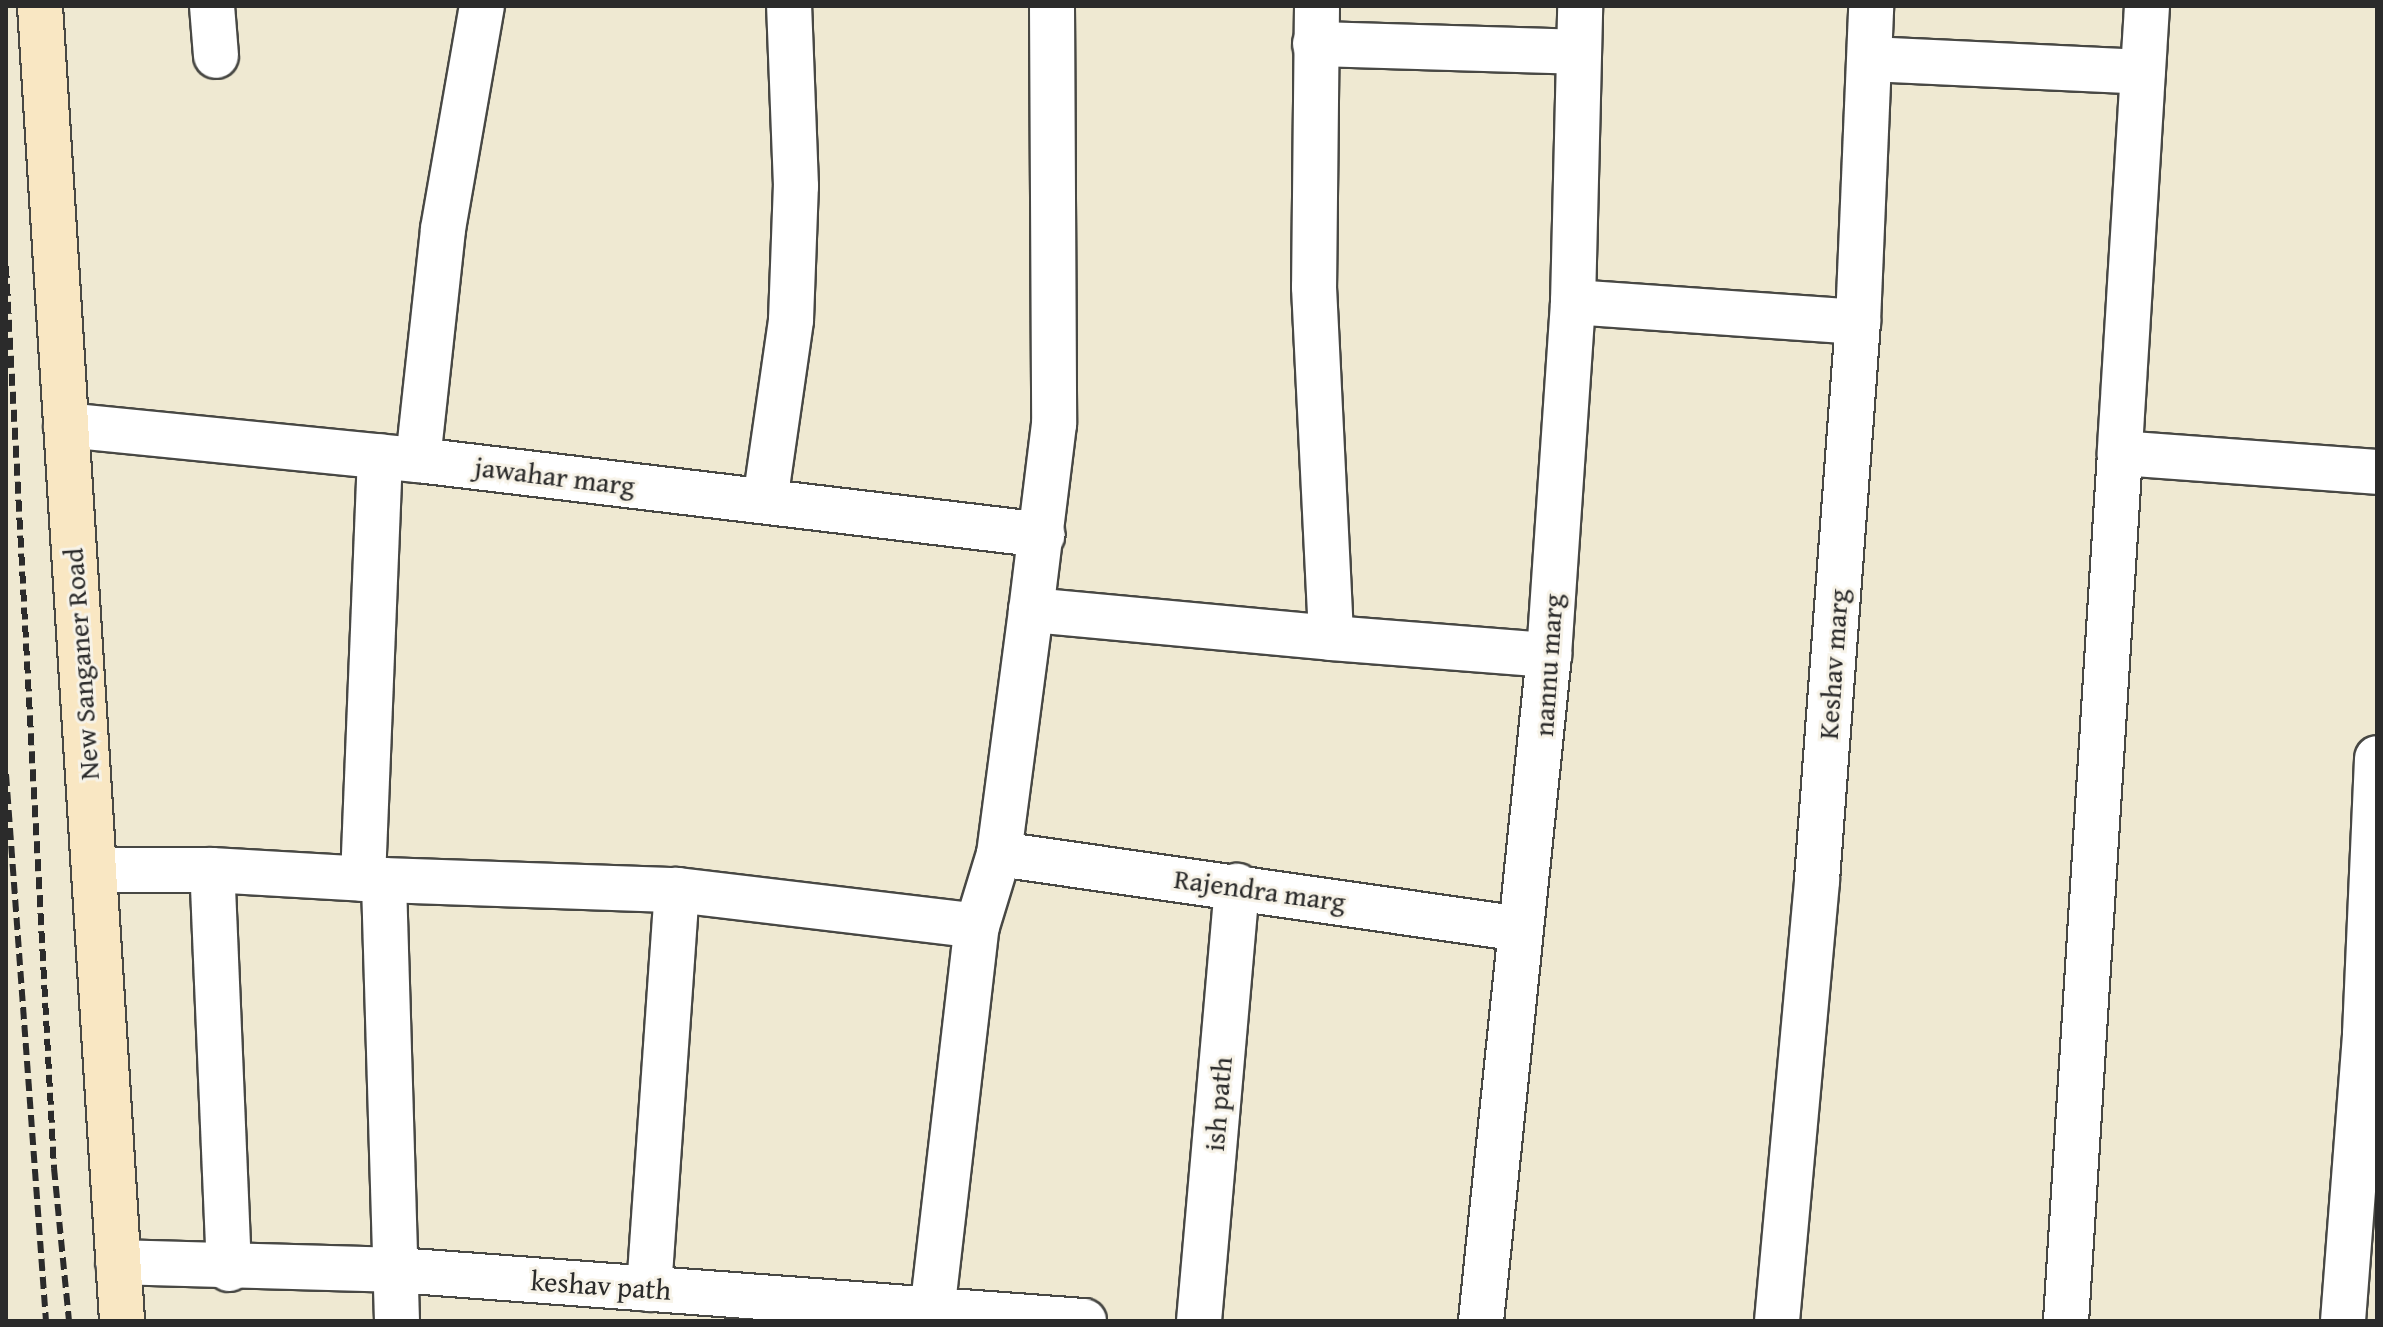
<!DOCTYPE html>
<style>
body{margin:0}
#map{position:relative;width:2383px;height:1327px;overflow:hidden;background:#efe9d2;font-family:"Gentium Book Plus",serif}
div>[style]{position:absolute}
.roads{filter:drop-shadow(2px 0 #484844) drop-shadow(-2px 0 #484844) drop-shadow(0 2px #484844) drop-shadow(0 -2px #484844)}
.street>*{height:44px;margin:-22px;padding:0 22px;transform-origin:22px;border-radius:22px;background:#fff}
.secondary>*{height:44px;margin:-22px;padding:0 22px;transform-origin:22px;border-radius:22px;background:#f9e7c3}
.rail>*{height:6px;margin-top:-3px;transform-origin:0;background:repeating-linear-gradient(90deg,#2b2b2b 0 12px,transparent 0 18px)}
span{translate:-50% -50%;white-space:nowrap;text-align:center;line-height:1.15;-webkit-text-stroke:6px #f7f3e8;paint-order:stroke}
.street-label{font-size:28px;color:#2b2b2b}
.frame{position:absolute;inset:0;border:8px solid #2b2b2b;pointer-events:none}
</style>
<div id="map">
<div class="roads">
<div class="street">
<div style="left:212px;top:6px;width:50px;rotate:85.4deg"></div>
<div style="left:1052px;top:6px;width:418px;rotate:89.7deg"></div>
<div style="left:1054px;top:424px;width:187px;rotate:97deg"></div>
<div style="left:1031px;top:610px;width:301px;rotate:5.3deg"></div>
<div style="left:1317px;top:6px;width:281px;rotate:90.6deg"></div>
<div style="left:1314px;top:287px;width:351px;rotate:87.2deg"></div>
<div style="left:1331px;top:638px;width:219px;rotate:4.5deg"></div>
<div style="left:2147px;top:6px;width:448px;rotate:93.5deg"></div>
<div style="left:2120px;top:453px;width:258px;rotate:4.2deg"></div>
<div style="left:1315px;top:44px;width:264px;rotate:1.7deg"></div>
<div style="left:1870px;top:59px;width:273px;rotate:2.7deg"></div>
<div style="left:1573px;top:302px;width:286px;rotate:4deg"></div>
<div style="left:66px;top:425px;width:354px;rotate:5.7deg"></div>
<div style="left:418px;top:460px;width:629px;rotate:6.84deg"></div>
<div style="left:418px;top:460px;width:232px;rotate:-83.8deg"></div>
<div style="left:443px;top:229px;width:226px;rotate:-80.1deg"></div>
<div style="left:765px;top:501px;width:183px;rotate:-81.8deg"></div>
<div style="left:791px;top:320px;width:134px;rotate:-87.9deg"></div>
<div style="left:796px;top:186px;width:180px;rotate:-92.2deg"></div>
<div style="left:999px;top:854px;width:527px;rotate:8.18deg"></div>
<div style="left:94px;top:870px;width:118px"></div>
<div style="left:363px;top:879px;width:423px;rotate:-87.7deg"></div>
<div style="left:118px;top:1262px;width:279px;rotate:1.6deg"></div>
<div style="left:397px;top:1270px;width:689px;rotate:4.25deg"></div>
<div style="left:229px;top:1269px;width:399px;rotate:-92.4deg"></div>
<div style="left:212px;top:870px;width:172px;rotate:3.3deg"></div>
<div style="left:649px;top:1289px;width:400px;rotate:-86deg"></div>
<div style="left:677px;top:890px;width:302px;rotate:6.8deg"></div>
<div style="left:397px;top:1321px;width:441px;rotate:-91.7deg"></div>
<div style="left:384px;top:880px;width:293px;rotate:2deg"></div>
<div style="left:931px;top:1321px;width:398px;rotate:-83.4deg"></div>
<div style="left:977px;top:926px;width:75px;rotate:-73deg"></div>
<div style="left:999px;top:854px;width:246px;rotate:-82.5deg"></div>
<div style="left:1199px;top:1321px;width:437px;rotate:-85deg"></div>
<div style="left:1481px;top:1321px;width:669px;rotate:-84.17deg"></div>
<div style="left:1549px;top:655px;width:354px;rotate:-86.1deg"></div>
<div style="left:1573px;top:302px;width:296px;rotate:-88.6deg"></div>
<div style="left:1777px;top:1321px;width:443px;rotate:-84.8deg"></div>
<div style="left:1817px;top:880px;width:560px;rotate:-85.8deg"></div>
<div style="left:1858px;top:322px;width:316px;rotate:-87.6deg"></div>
<div style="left:2066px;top:1321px;width:870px;rotate:-86.44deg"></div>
<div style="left:2343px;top:1321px;width:288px;rotate:-85.6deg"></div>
<div style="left:2365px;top:1034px;width:276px;rotate:-87.5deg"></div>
</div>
<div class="secondary">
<div style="left:40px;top:6px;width:1318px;rotate:86.43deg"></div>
</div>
</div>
<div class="rail">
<div style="left:6px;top:266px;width:903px;rotate:86.95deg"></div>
<div style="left:54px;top:1168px;width:154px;rotate:84.4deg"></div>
<div style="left:6px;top:774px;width:548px;rotate:85.82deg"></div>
</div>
<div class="street-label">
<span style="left:555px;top:476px;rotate:7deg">jawahar marg</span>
<span style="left:81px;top:664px;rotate:-94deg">New Sanganer Road</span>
<span style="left:1833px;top:664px;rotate:-86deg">Keshav marg</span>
<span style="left:1548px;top:665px;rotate:-86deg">nannu marg</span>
<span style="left:1260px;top:890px;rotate:8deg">Rajendra marg</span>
<span style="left:1218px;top:1104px;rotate:-85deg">ish path</span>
<span style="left:601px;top:1285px;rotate:4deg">keshav path</span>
</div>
<div class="frame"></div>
</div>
